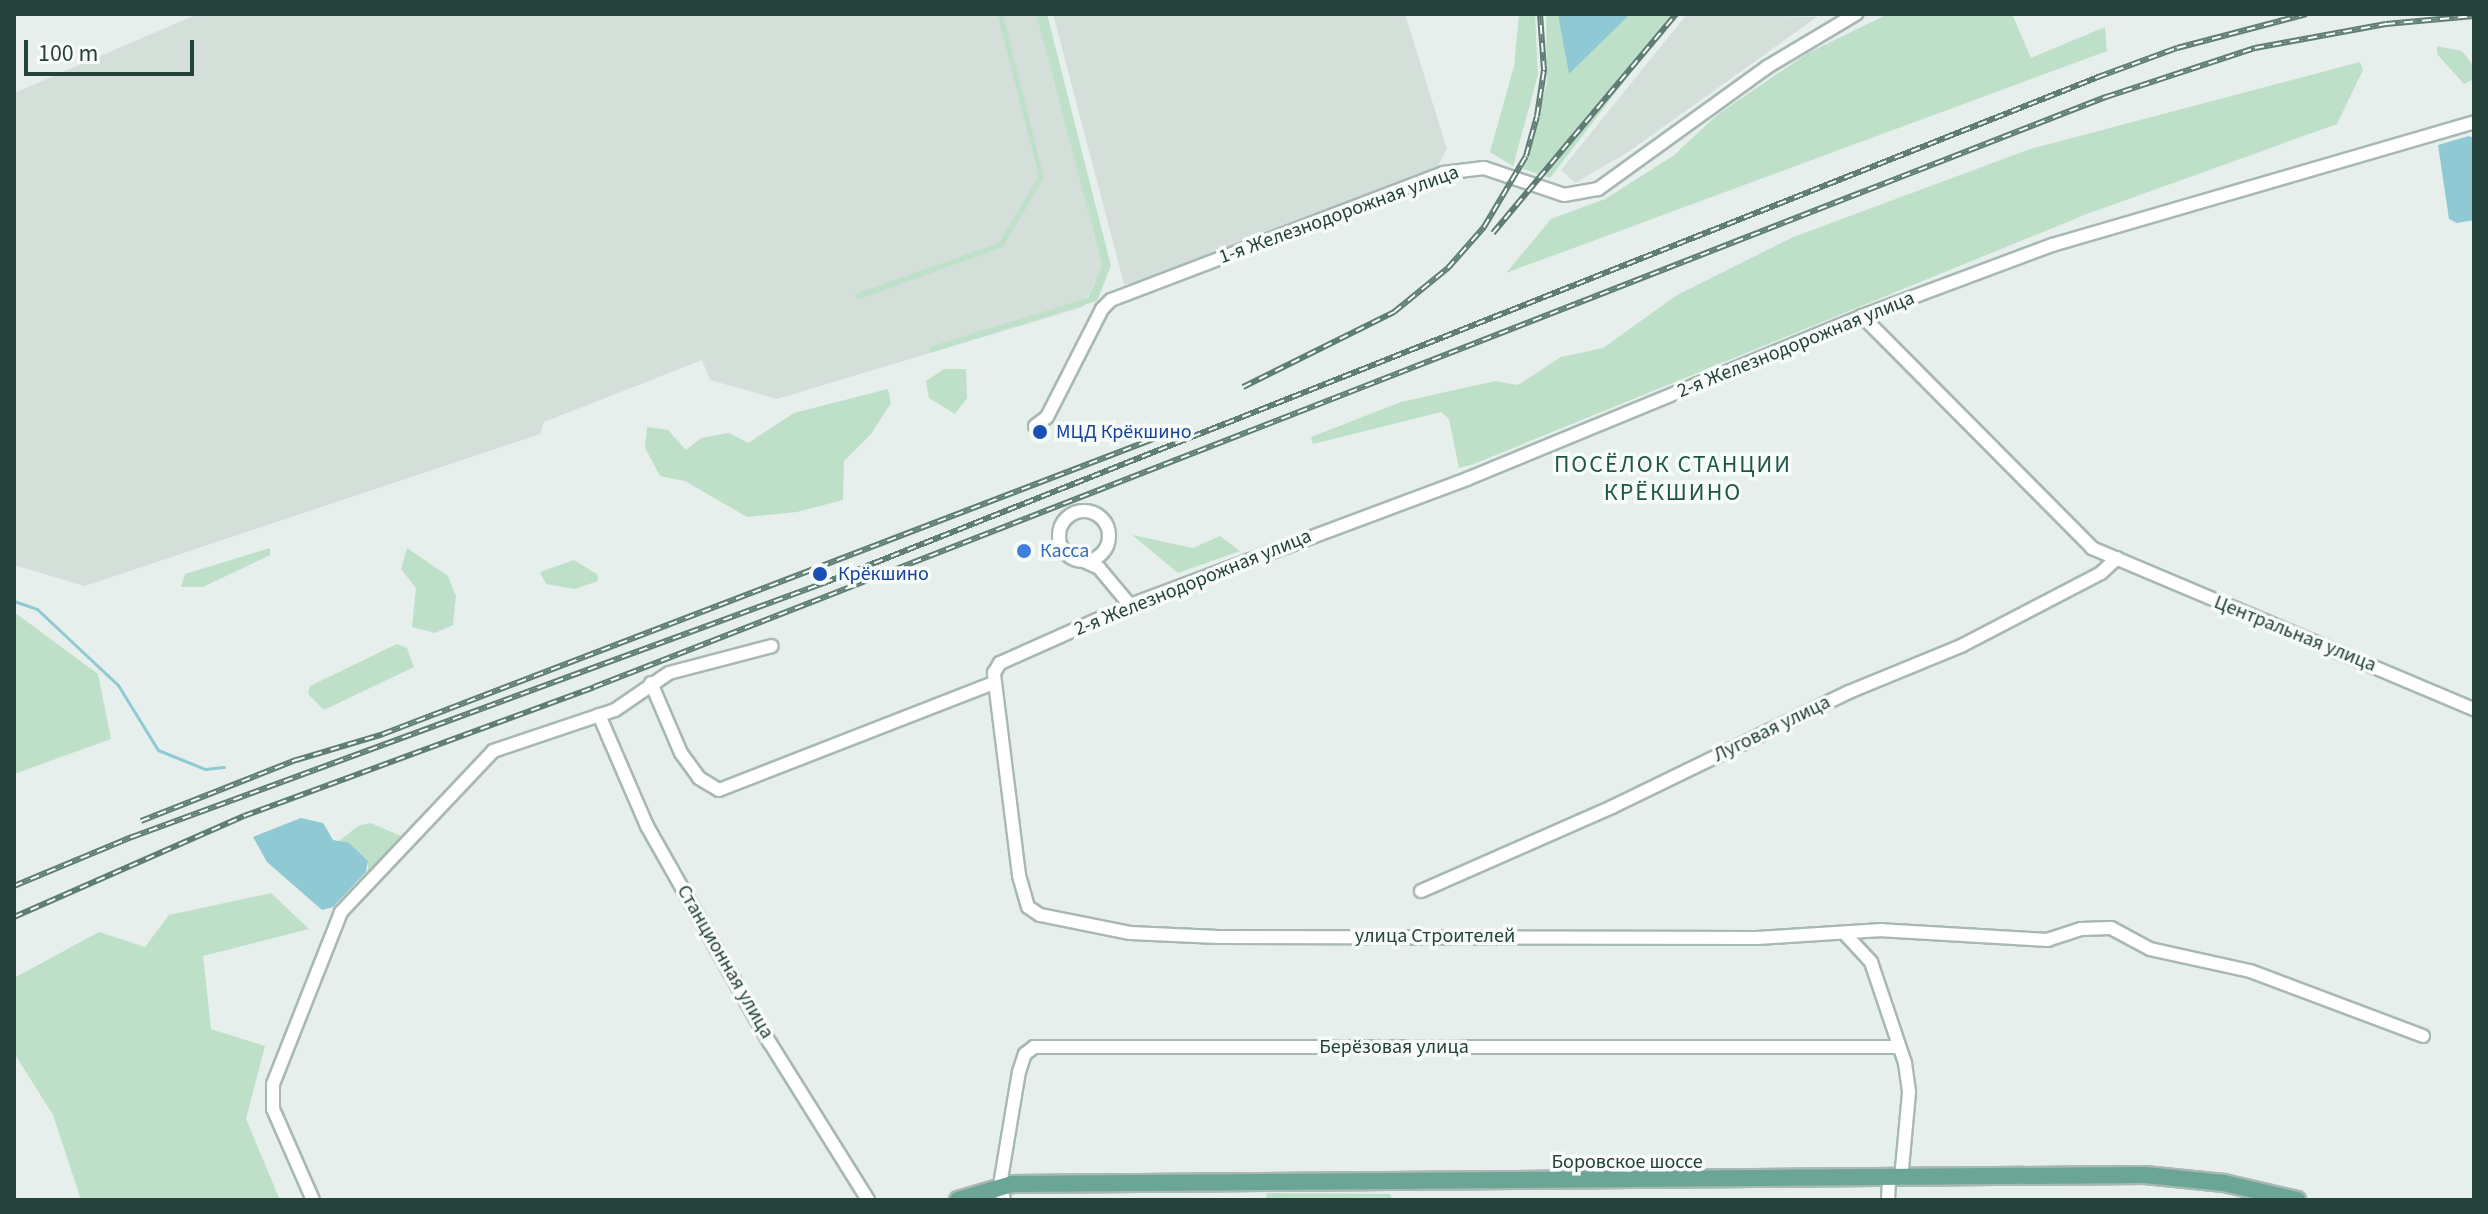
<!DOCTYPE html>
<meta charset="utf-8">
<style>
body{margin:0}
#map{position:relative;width:2488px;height:1214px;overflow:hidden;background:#e6efeb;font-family:"Source Sans 3",sans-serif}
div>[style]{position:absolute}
.built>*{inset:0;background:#d4dfda}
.green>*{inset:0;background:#bfe0c8}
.water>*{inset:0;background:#8ec9d4}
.stream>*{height:3px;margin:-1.5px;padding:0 1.5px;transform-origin:1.5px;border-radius:1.5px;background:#8ec9d4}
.roads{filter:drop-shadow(2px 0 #a8b8b2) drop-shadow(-2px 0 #a8b8b2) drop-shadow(0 2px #a8b8b2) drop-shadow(0 -2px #a8b8b2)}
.minor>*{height:12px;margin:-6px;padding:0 6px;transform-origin:6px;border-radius:6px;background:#fff}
.minor>.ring{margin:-6px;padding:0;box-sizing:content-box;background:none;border:12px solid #fff;border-radius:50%}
.major>*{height:16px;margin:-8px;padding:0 8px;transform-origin:8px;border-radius:8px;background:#6aa596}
.rail>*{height:6px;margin-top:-3px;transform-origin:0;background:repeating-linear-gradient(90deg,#f7fbf9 0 9px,#5f7d75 0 18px);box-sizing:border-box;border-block:2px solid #5f7d75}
.dots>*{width:22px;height:22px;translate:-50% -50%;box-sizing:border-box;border:4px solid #f7fbf9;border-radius:50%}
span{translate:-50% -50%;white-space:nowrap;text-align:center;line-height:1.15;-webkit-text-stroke:7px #f7fbf9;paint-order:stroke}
.street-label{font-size:20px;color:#24423a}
.transit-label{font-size:20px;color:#164399}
.left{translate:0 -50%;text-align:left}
.shop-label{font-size:20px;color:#366cbe}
.quarter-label{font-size:24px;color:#1f5548;letter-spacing:2px}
.frame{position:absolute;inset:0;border:16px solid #24423a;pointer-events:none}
.scale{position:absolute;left:24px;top:40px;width:170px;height:36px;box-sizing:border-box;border:4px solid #24423a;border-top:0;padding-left:10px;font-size:24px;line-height:28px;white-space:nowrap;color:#24423a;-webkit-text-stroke:6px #f7fbf9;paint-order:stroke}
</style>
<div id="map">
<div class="built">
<div style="clip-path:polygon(198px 14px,1036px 14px,1102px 265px,1083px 307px,777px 399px,710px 380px,702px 360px,544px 422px,540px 434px,85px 586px,14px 565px,14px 93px)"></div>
<div style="clip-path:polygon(1053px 14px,1405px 14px,1447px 149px,1436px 169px,1136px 284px,1124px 284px)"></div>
<div style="clip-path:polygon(1687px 14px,1817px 17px,1628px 152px,1575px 183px,1561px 170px)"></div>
</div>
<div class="green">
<div style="clip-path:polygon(997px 14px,1003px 14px,1044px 178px,1003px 247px,857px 300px,855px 294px,999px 243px,1039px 176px)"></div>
<div style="clip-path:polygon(1036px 14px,1047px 14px,1111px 266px,1097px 301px,930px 353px,929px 347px,1088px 298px,1102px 265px)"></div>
<div style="clip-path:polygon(1519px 14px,1535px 14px,1538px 75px,1513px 166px,1490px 152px,1514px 66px)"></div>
<div style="clip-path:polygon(1546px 14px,1676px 14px,1550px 178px,1523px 169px,1547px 83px)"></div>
<div style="clip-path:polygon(1888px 14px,2012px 14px,2031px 58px,2105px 27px,2107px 51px,1506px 273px,1551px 219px,1605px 199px,1673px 156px,1717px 115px,1808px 53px)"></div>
<div style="clip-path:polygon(2437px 46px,2462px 51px,2472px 64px,2472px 80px,2464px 84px,2437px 54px)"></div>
<div style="clip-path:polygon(2360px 62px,2363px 70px,2337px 124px,2087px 214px,1474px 464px,1459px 468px,1449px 419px,1441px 412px,1313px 444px,1311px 437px,1401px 402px,1495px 381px,1518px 385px,1561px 357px,1603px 348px,1677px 295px,1791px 238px,2030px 149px)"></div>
<div style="clip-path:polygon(944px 369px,966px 369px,967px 398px,955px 414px,929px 398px,926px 381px)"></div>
<div style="clip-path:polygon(888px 389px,891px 403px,871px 434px,844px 461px,843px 500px,797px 512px,747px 517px,685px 481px,660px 476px,645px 448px,647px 427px,668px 430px,686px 450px,701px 438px,729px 433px,748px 443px,794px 413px)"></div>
<div style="clip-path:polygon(1132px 535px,1193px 548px,1220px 536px,1240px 551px,1178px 573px)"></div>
<div style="clip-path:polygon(270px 548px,270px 555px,203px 587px,181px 587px,185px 574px)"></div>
<div style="clip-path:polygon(407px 548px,448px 576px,456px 596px,453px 625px,435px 633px,412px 627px,416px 588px,401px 569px)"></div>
<div style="clip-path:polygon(574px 560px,597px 574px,598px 581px,575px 589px,546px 584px,540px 572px)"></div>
<div style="clip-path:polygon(14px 612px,98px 674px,111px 739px,14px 774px)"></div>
<div style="clip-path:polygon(397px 644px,407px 648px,414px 667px,324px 710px,308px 694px,310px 686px)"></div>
<div style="clip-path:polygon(371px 823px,401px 836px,368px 878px,368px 861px,339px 841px,358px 826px)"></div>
<div style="clip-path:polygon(271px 893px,309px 929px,203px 956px,211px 1029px,265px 1046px,246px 1119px,280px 1200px,81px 1200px,53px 1115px,14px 1053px,14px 978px,99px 932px,145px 947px,169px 915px)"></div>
<div style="clip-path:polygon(1267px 1193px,1390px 1194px,1393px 1200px,1265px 1200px)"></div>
</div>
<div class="water">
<div style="clip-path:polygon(1558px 14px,1626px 14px,1628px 16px,1569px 74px)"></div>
<div style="clip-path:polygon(2469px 136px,2474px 138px,2474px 220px,2457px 223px,2449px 219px,2438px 145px)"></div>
<div style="clip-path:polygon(301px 818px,323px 823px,333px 840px,349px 843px,368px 861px,366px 872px,333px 907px,322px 910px,267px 862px,253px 837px)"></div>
</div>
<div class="stream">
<div style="left:14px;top:601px;width:24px;rotate:19deg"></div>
<div style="left:37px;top:609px;width:111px;rotate:43.2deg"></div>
<div style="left:118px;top:685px;width:76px;rotate:58.4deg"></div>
<div style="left:158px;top:750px;width:51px;rotate:22deg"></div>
<div style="left:205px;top:769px;width:19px;rotate:-6deg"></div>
</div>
<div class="roads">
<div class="minor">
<div style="left:1862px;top:316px;width:327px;rotate:45.2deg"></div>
<div style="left:2092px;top:548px;width:415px;rotate:22.9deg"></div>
<div style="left:1035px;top:426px;width:15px;rotate:-37deg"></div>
<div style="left:1047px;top:417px;width:121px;rotate:-63deg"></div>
<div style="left:1102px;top:309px;width:13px;rotate:-45deg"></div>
<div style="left:1111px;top:300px;width:355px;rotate:-20.9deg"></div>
<div style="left:1443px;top:173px;width:41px;rotate:-7deg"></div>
<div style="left:1484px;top:168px;width:84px;rotate:18.6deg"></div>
<div style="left:1564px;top:195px;width:35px;rotate:-10deg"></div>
<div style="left:1598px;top:189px;width:208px;rotate:-35.8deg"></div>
<div style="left:1767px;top:67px;width:104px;rotate:-30.8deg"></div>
<div class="ring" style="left:1059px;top:511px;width:38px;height:38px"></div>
<div style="left:1084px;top:561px;width:17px;rotate:25deg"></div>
<div style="left:1099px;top:568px;width:48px;rotate:50deg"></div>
<div style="left:651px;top:683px;width:76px;rotate:66.8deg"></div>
<div style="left:681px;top:753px;width:31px;rotate:54deg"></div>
<div style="left:699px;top:778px;width:23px;rotate:31deg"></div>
<div style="left:719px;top:790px;width:295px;rotate:-21.3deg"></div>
<div style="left:599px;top:715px;width:121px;rotate:66.6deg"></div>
<div style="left:647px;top:826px;width:249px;rotate:60.5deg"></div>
<div style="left:770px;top:1043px;width:185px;rotate:58deg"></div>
<div style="left:1421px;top:891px;width:209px;rotate:-23.7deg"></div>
<div style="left:1612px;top:807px;width:263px;rotate:-25.9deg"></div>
<div style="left:1849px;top:692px;width:121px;rotate:-22.3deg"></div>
<div style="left:1961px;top:646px;width:158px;rotate:-27.5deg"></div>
<div style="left:2101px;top:573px;width:22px;rotate:-43deg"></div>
<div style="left:1846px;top:935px;width:37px;rotate:47deg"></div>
<div style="left:1871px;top:962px;width:107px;rotate:71.4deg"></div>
<div style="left:1905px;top:1063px;width:30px;rotate:82deg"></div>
<div style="left:1909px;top:1093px;width:86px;rotate:95.3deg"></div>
<div style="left:2423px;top:1036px;width:185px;rotate:-159.4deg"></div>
<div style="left:2250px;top:971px;width:102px;rotate:-167.6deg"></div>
<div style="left:2150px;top:949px;width:44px;rotate:-151.7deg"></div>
<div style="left:2111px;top:928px;width:30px;rotate:178deg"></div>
<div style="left:2081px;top:929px;width:35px;rotate:162deg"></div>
<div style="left:2048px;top:940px;width:166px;rotate:-176.6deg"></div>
<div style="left:1882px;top:930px;width:125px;rotate:176.3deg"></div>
<div style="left:1757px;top:938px;width:539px;rotate:-179.89deg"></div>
<div style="left:1218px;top:937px;width:88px;rotate:-177.4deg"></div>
<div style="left:1130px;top:933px;width:92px;rotate:-168.7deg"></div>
<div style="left:1040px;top:915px;width:14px;rotate:-146deg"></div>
<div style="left:1028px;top:907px;width:33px;rotate:-106deg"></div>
<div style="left:1019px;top:875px;width:204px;rotate:-97.1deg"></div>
<div style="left:994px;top:673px;width:12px;rotate:-59deg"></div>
<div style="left:1000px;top:663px;width:142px;rotate:-24deg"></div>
<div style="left:1130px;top:605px;width:360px;rotate:-20.5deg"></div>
<div style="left:1467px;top:479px;width:427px;rotate:-22.4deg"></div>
<div style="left:1862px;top:316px;width:203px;rotate:-20.5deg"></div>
<div style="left:2052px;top:245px;width:440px;rotate:-16.2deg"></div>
<div style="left:313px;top:1200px;width:99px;rotate:-113.7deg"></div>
<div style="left:273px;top:1109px;width:25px;rotate:-90deg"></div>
<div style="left:273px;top:1084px;width:185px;rotate:-68.4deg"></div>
<div style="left:341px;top:912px;width:221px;rotate:-46.6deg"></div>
<div style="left:493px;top:751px;width:129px;rotate:-18.6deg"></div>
<div style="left:615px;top:710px;width:65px;rotate:-34.4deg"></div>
<div style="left:669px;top:673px;width:106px;rotate:-14.7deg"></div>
<div style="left:1004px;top:1200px;width:16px;rotate:-105deg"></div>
<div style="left:1000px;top:1185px;width:115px;rotate:-80.5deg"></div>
<div style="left:1019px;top:1072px;width:19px;rotate:-72deg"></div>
<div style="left:1025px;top:1054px;width:11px;rotate:-38deg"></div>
<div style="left:1034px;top:1047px;width:865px"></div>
<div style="left:1888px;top:1200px;width:21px;rotate:-87deg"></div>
</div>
<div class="major">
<div style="left:958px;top:1200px;width:56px;rotate:-16.5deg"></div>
<div style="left:1012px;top:1184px;width:1133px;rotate:-0.46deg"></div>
<div style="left:2145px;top:1175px;width:79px;rotate:5.8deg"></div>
<div style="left:2224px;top:1183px;width:75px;rotate:13.1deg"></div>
</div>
</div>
<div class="rail">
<div style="left:1493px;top:233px;width:285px;rotate:-50.1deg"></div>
<div style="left:1243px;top:387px;width:169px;rotate:-26.4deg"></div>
<div style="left:1394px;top:312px;width:70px;rotate:-39.2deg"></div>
<div style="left:1448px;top:268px;width:55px;rotate:-48.7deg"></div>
<div style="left:1484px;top:227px;width:82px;rotate:-59.4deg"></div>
<div style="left:1526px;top:156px;width:41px;rotate:-74.6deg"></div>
<div style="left:1537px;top:116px;width:47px;rotate:-81.3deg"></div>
<div style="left:1544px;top:70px;width:56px;rotate:-94.1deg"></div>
<div style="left:141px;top:821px;width:167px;rotate:-21.5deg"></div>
<div style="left:296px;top:760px;width:91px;rotate:-16.6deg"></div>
<div style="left:383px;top:734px;width:847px;rotate:-20.96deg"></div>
<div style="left:14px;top:886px;width:128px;rotate:-22.6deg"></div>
<div style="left:132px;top:837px;width:737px;rotate:-20.16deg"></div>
<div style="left:824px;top:583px;width:1371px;rotate:-21.66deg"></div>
<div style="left:2098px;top:77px;width:84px;rotate:-20.2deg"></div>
<div style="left:2177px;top:48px;width:134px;rotate:-14.7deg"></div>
<div style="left:14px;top:917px;width:251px;rotate:-23.7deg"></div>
<div style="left:244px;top:816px;width:373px;rotate:-20.2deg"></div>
<div style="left:594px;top:687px;width:1623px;rotate:-21.32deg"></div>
<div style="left:2106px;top:97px;width:157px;rotate:-18.2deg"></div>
<div style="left:2255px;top:48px;width:133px;rotate:-10.4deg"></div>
<div style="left:2386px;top:24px;width:88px;rotate:-5.2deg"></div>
</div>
<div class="dots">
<div style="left:1040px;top:432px;background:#1a4fb4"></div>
<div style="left:1024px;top:551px;background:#3f7fe0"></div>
<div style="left:820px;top:574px;background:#1a4fb4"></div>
</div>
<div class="street-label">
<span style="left:1339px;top:215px;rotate:-20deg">1-я Железнодорожная улица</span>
<span style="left:1796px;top:345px;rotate:-22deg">2-я Железнодорожная улица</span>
<span style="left:1193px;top:583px;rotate:-22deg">2-я Железнодорожная улица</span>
<span style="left:2295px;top:634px;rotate:22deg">Центральная улица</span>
<span style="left:1772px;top:729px;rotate:-26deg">Луговая улица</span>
<span style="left:1435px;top:936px">улица Строителей</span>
<span style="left:725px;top:962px;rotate:60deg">Станционная улица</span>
<span style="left:1394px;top:1047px">Берёзовая улица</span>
<span style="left:1627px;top:1162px">Боровское шоссе</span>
</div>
<div class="transit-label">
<span class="left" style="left:1056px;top:432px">МЦД Крёкшино</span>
<span class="left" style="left:838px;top:574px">Крёкшино</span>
</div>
<div class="shop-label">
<span class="left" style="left:1040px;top:551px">Касса</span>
</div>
<div class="quarter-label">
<span style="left:1673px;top:479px">ПОСЁЛОК СТАНЦИИ<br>КРЁКШИНО</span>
</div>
<div class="frame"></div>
<div class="scale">100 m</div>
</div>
